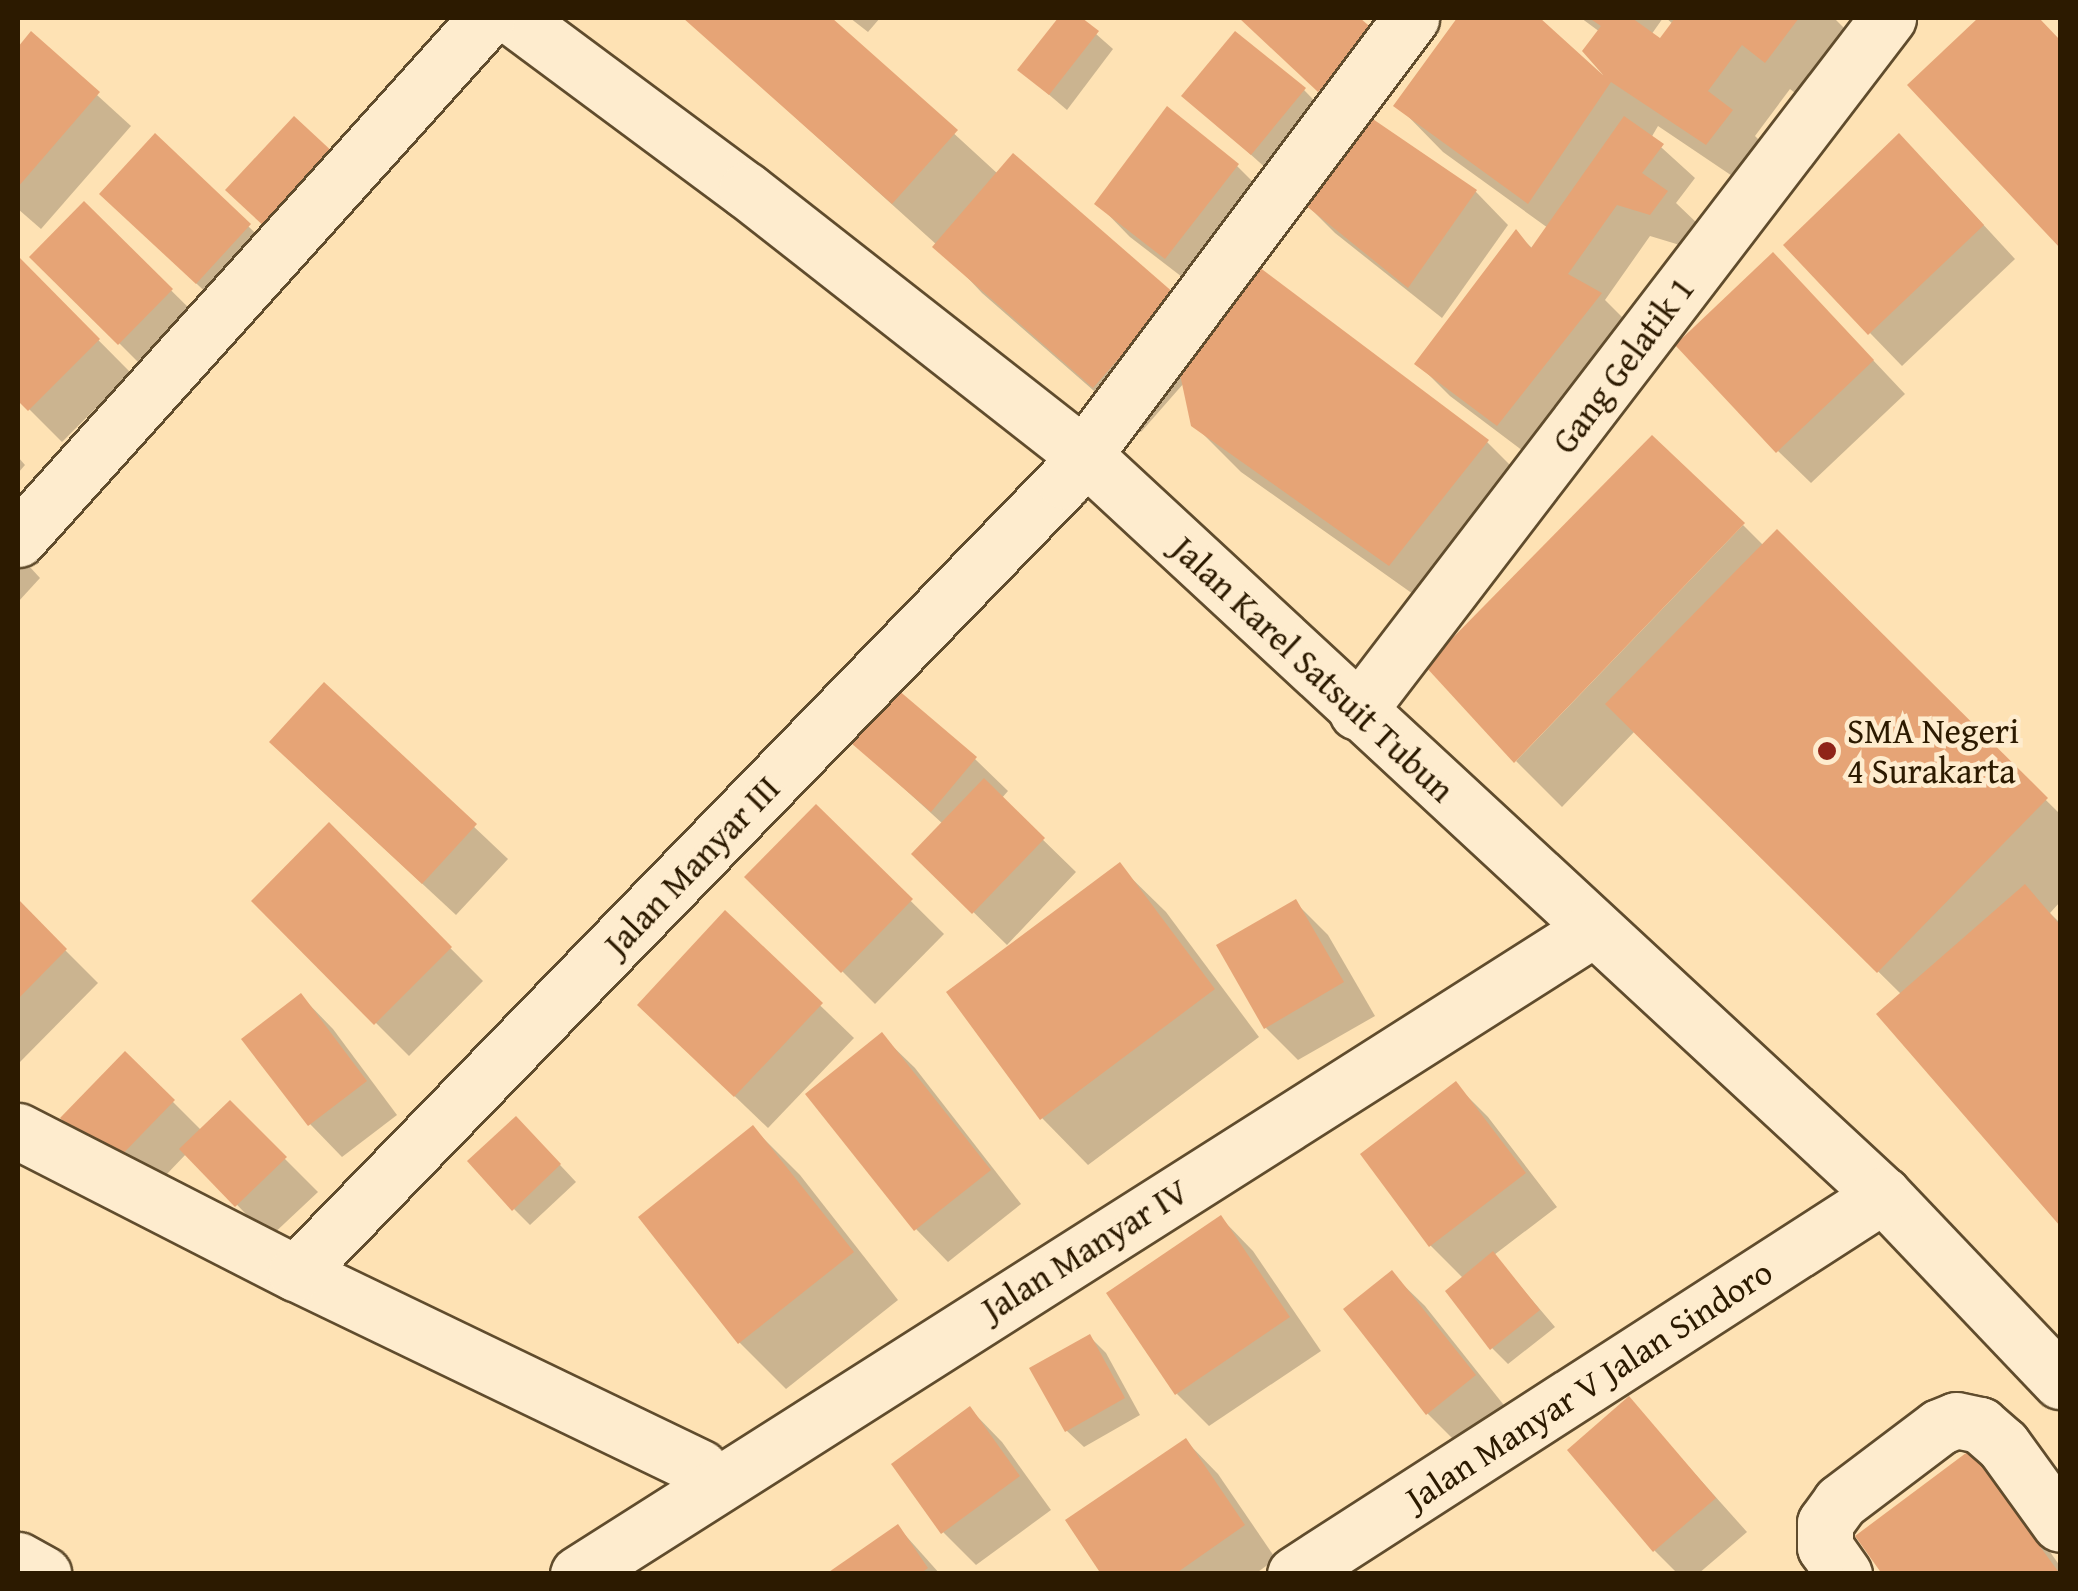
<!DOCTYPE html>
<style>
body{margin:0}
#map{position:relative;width:2078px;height:1591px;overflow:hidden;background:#fee2b4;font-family:"Gentium Book Plus",serif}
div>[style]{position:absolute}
.shadow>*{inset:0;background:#0003}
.building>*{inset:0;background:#e6a476}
.roads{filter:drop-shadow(2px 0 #604c2d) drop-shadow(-2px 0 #604c2d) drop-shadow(0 2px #604c2d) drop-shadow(0 -2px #604c2d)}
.minor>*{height:55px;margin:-27.5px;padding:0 27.5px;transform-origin:27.5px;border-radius:27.5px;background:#feecce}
.dots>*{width:28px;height:28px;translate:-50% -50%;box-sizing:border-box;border:5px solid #feecce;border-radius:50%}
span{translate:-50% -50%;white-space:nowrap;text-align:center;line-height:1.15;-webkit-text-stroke:9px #feecce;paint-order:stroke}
.street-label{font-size:35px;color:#2c1a00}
.poi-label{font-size:35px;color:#2c1a00}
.left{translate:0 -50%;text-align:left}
.frame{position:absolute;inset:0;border:20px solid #2c1a00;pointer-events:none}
</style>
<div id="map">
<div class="shadow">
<div style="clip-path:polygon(685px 18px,828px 18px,998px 174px,1207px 330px,1255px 267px,1487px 442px,1534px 489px,1437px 611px,1241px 472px,1193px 424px,1184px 383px,1141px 432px,982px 293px,937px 245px)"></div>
<div style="clip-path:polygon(850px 18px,880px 18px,868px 32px)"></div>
<div style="clip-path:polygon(1061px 18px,1078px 18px,1113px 49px,1067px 110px,1020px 70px)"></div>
<div style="clip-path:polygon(1242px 18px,1357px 18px,1406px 66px,1352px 123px)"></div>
<div style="clip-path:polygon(1460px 18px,1536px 18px,1603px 77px,1600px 32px,1581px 18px,1663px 18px,1651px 35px,1660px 42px,1673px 24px,1666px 18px,1834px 18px,1860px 44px,1813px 107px,1790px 89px,1755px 136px,1777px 158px,1753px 190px,1658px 126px,1651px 138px,1695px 178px,1676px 203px,1699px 225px,1683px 246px,1650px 236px,1605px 300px,1633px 328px,1531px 457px,1450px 396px,1418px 364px,1516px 233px,1533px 249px,1548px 228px,1443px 152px,1397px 105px)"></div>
<div style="clip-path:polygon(1982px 18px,2037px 18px,2060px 41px,2060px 244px,1911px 85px)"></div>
<div style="clip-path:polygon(31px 35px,131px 126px,41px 229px,18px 209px,18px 51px)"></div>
<div style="clip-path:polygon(1304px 90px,1336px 123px,1285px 185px,1185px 96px)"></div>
<div style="clip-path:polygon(1365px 116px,1476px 192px,1508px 225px,1442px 318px,1335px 233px,1302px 200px)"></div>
<div style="clip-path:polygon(155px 136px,282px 259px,230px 315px,135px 226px)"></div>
<div style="clip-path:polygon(1237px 166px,1270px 199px,1199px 290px,1130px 237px,1098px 204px)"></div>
<div style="clip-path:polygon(1932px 169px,2015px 259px,1902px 366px,1870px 333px)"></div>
<div style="clip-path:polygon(84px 204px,204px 323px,152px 376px,33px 257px)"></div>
<div style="clip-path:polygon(18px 259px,131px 373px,62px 442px,18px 398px)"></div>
<div style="clip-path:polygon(1805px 288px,1905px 394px,1811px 483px,1778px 451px)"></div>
<div style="clip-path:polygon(18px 457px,25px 465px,18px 473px)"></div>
<div style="clip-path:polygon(1743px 525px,1764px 546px,1777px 533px,2060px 814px,2060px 902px,2050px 913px,2060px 923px,2060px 1222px,1880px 1015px,1902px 995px,1635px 731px,1562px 807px,1516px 761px)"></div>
<div style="clip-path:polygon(18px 554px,40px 578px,18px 602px)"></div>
<div style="clip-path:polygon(324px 685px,508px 859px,456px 915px,305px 775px)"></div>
<div style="clip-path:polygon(854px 743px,975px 759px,1008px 791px,1001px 799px,1076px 872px,1007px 945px,914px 854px,943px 824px)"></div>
<div style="clip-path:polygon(816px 807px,944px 934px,875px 1004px,748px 877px)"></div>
<div style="clip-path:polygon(329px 826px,483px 981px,409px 1056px,254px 901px)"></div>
<div style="clip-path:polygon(1119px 866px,1166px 912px,1259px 1037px,1088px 1165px,1042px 1118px)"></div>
<div style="clip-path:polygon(1295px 902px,1328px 935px,1375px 1016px,1298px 1060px,1266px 1028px)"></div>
<div style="clip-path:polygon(18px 903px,98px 983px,18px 1064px)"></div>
<div style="clip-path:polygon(725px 914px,854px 1038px,768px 1128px,673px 1037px)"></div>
<div style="clip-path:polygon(301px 996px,333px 1029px,397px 1115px,342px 1157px,310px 1124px)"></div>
<div style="clip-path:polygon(882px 1036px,915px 1068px,1021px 1204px,948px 1262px,916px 1229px)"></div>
<div style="clip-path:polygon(125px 1054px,202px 1131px,230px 1104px,318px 1192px,269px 1238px,187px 1153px,144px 1198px,64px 1118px)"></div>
<div style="clip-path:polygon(1456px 1085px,1488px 1117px,1557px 1207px,1494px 1255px,1555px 1327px,1508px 1364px,1492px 1348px,1464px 1279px,1431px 1246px,1363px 1155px)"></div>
<div style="clip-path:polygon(753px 1128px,800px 1175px,898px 1300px,786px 1389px,740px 1343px,641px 1218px)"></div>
<div style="clip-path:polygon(532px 1135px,576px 1182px,530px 1225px,514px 1209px)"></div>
<div style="clip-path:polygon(1221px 1218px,1253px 1251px,1321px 1351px,1209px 1426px,1177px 1394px)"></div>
<div style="clip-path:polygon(1392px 1274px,1425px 1306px,1507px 1409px,1460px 1446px,1428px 1414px,1347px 1310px)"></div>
<div style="clip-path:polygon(1090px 1337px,1106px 1353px,1140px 1415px,1084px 1447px,1067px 1431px,1033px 1369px)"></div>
<div style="clip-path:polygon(1629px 1400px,1747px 1532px,1698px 1574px,1678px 1574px,1655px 1551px)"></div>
<div style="clip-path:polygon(970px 1409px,1002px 1442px,1051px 1510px,976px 1565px,943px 1532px)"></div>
<div style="clip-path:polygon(1186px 1441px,1218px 1474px,1276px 1559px,1255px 1574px,1104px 1574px)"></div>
<div style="clip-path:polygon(1970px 1454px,2003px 1486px,2060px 1566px,2060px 1574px,1885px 1574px)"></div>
<div style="clip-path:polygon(898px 1527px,940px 1574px,831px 1574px)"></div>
</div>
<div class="building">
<div style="clip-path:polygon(683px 18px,832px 18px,958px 130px,892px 204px)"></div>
<div style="clip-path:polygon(1058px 18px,1082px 18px,1099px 31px,1049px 95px,1017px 70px)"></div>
<div style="clip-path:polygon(1239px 18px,1360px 18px,1375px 31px,1318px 92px)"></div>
<div style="clip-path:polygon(1457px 18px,1540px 18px,1604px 76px,1582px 51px,1601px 26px,1589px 18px,1632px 18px,1660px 38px,1675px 18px,1799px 18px,1765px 63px,1742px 45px,1708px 91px,1733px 110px,1706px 145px,1611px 82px,1528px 204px,1393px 106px)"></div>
<div style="clip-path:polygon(1978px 18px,2039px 18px,2060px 40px,2060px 248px,1907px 85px)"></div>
<div style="clip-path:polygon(31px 31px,100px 92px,18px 187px,18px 47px)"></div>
<div style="clip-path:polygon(1235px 31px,1306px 88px,1251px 155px,1181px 96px)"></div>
<div style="clip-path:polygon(1167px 106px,1239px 164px,1165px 259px,1094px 204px)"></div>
<div style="clip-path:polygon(1364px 113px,1477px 190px,1408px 288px,1299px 200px)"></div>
<div style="clip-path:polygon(294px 116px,336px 155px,268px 230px,225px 190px)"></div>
<div style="clip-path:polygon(1624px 116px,1664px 144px,1642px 173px,1668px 191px,1650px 215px,1617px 205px,1568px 274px,1602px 293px,1497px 426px,1414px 364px,1516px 229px,1531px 248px)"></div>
<div style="clip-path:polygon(155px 133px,251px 224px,196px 284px,99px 194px)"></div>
<div style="clip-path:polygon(1899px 133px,1984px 225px,1868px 335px,1783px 245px)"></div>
<div style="clip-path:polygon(1013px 153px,1175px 294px,1093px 388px,932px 247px)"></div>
<div style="clip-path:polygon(84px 201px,173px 289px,118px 345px,29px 257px)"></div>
<div style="clip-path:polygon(1773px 252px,1874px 360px,1776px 453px,1675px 345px)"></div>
<div style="clip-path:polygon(18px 256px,100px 339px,28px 411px,18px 401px)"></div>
<div style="clip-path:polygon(1255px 264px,1489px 440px,1389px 566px,1191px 426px,1178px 365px)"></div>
<div style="clip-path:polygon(1652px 435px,1745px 523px,1514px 763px,1425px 666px)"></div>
<div style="clip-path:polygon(1777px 529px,2048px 798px,1877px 973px,1605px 704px)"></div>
<div style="clip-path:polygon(324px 682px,477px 824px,422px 884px,269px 742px)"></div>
<div style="clip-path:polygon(897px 689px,977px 757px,931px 812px,851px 743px)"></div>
<div style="clip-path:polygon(984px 778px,1045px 838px,972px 914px,911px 854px)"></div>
<div style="clip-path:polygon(816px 804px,913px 899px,841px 973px,744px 877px)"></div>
<div style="clip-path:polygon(329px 822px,452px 947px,374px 1025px,251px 901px)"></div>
<div style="clip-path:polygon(1120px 862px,1215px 989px,1040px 1120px,946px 992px)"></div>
<div style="clip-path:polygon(2025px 884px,2060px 925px,2060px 1226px,1876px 1014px)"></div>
<div style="clip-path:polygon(18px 899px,67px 949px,18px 999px)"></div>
<div style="clip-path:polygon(1296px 899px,1344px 982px,1264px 1029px,1216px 945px)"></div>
<div style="clip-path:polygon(725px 910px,823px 1003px,734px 1097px,637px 1005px)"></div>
<div style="clip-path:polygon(301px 993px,367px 1081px,308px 1126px,241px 1039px)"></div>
<div style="clip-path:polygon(882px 1032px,991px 1170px,914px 1231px,805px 1094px)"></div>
<div style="clip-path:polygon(125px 1051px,175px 1100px,110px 1167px,60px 1118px)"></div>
<div style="clip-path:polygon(1456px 1081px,1526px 1173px,1429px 1247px,1360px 1154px)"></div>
<div style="clip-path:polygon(230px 1100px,287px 1157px,235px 1207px,179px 1149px)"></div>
<div style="clip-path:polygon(516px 1116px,561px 1164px,512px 1211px,467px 1161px)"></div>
<div style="clip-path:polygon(753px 1125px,854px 1252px,738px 1344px,638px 1217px)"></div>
<div style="clip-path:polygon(1221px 1215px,1290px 1317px,1175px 1395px,1106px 1293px)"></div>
<div style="clip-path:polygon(1493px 1251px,1540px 1310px,1490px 1350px,1445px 1291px)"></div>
<div style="clip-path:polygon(1392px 1270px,1476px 1375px,1426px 1415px,1343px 1309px)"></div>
<div style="clip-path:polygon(1090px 1334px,1125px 1398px,1065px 1432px,1029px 1368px)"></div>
<div style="clip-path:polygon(1629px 1396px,1716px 1498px,1653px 1552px,1567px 1450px)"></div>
<div style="clip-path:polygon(970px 1406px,1020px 1476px,941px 1534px,891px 1464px)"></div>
<div style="clip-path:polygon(1186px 1438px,1245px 1525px,1175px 1574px,1101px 1574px,1065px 1520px)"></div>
<div style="clip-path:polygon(1970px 1450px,2060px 1574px,1882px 1574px,1855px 1536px)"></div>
<div style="clip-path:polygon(898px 1524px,928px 1568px,920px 1574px,826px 1574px)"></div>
</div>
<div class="roads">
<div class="minor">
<div style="left:514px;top:18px;width:289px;rotate:36.6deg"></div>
<div style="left:746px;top:190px;width:432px;rotate:38.1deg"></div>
<div style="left:1086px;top:457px;width:1086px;rotate:42.8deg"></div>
<div style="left:1883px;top:1195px;width:257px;rotate:46.4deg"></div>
<div style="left:18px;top:539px;width:701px;rotate:-48.01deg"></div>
<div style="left:1357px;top:712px;width:874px;rotate:-52.58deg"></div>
<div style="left:18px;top:1131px;width:312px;rotate:27.1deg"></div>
<div style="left:296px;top:1273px;width:448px;rotate:25.7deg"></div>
<div style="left:296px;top:1273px;width:1103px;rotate:-45.88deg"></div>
<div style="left:1064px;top:481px;width:579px;rotate:-53.15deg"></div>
<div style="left:18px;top:1560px;width:29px;rotate:29deg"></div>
<div style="left:578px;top:1574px;width:1203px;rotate:-32.43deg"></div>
<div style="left:1295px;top:1574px;width:700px;rotate:-32.8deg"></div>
<div style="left:1844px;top:1574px;width:33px;rotate:-125deg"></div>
<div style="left:1825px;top:1547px;width:24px;rotate:-90deg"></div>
<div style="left:1825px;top:1523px;width:26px;rotate:-54deg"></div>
<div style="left:1840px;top:1502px;width:124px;rotate:-37.1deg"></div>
<div style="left:1939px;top:1427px;width:18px;rotate:-22deg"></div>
<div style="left:1956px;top:1420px;width:25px;rotate:12deg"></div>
<div style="left:1980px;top:1425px;width:30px;rotate:41deg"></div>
<div style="left:2003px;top:1445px;width:97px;rotate:54.2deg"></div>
</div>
</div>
<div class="dots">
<div style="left:1827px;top:751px;background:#8f2418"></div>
</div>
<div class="street-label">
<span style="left:1623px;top:365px;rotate:-53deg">Gang Gelatik 1</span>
<span style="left:1313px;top:669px;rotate:43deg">Jalan Karel Satsuit Tubun</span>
<span style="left:692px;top:866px;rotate:-46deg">Jalan Manyar III</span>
<span style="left:1085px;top:1250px;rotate:-32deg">Jalan Manyar IV</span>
<span style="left:1589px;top:1385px;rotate:-33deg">Jalan Manyar V Jalan Sindoro</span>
</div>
<div class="poi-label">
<span class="left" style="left:1847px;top:751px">SMA Negeri<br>4 Surakarta</span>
</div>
<div class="frame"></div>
</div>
